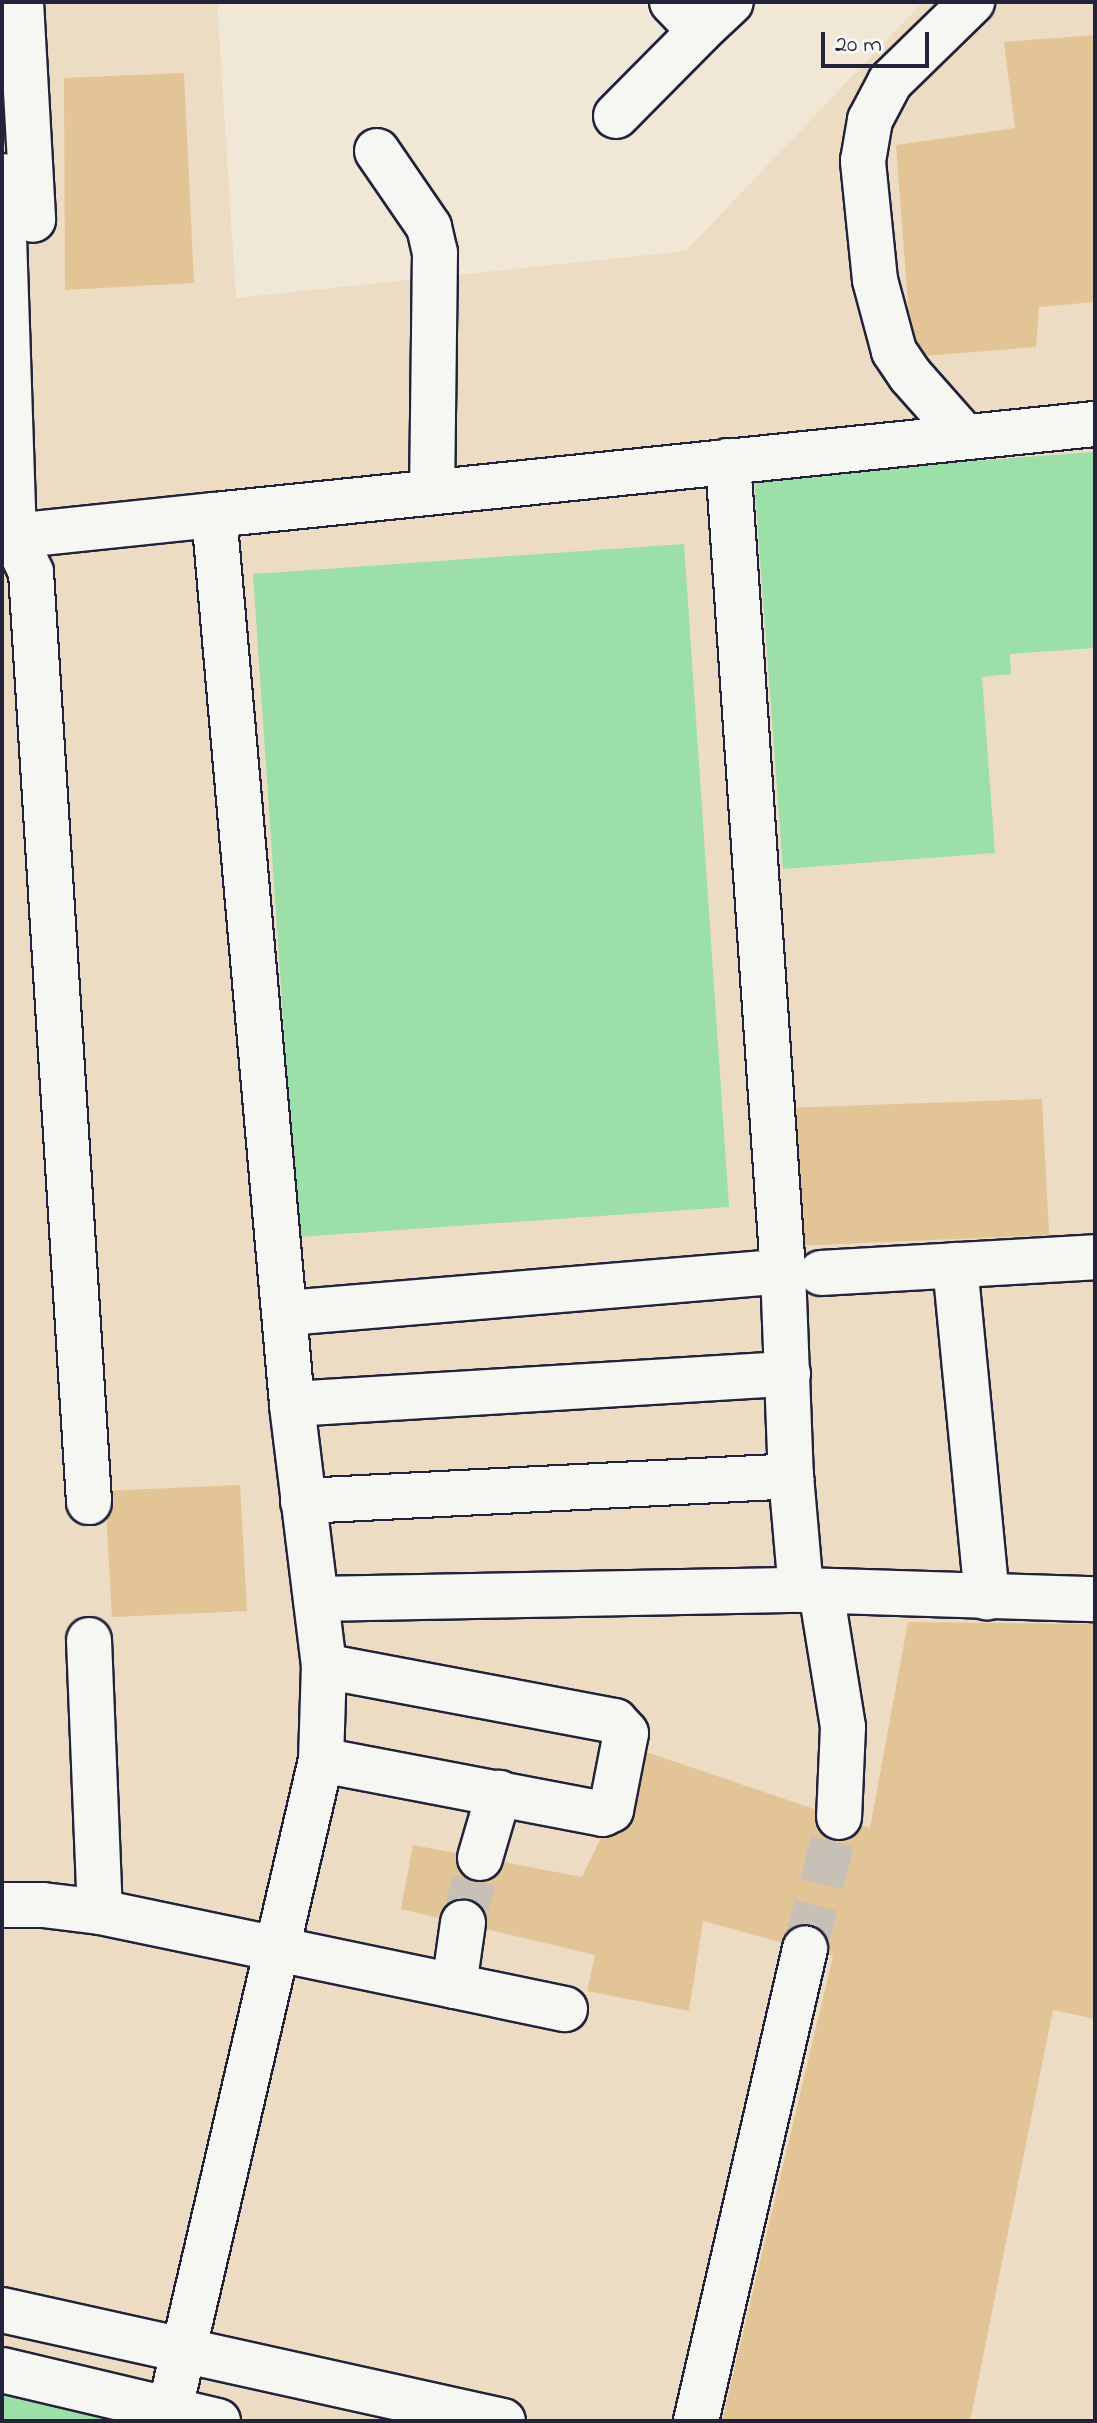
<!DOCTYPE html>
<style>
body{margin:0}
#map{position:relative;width:1097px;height:2423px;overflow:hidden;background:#f0e7d6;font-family:"Indie Flower",sans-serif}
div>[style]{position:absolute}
.built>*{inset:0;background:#ecdcc3}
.green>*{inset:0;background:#9cdfa9}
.building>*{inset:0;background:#e2c496}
.minor-tunnel>*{height:44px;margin-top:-22px;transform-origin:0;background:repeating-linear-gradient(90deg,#c7c0b7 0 44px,transparent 0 66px)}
.roads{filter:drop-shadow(2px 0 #22223b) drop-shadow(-2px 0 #22223b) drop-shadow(0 2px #22223b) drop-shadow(0 -2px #22223b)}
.minor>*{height:44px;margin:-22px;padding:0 22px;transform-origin:22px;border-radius:22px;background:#f6f6f2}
span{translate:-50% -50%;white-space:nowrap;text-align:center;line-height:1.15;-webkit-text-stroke:6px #f6f6f2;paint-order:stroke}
.frame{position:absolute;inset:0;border:4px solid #22223b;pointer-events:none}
.scale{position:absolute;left:821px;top:32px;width:108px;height:36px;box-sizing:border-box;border:4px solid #22223b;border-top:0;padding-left:10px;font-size:24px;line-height:28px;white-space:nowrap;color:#22223b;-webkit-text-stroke:6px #f6f6f2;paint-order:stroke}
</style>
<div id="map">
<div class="built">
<div style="clip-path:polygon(2px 2px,217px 2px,236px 298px,686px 251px,923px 2px,1095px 2px,1095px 2421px,2px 2421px)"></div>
</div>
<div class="green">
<div style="clip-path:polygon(1095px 452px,1095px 648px,1010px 654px,1011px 674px,982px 677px,995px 853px,783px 869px,754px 477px)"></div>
<div style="clip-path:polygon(684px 544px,729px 1207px,298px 1237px,253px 574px)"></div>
<div style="clip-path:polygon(2px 2385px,145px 2421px,2px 2421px)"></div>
</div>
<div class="building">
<div style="clip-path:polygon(1095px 35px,1095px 302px,1039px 307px,1036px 347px,912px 357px,896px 145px,1015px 128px,1004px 42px)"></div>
<div style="clip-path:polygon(184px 73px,194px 283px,65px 290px,64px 78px)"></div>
<div style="clip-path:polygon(1042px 1099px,1049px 1235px,794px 1246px,784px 1108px)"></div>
<div style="clip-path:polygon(240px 1485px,247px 1611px,112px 1617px,105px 1491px)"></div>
<div style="clip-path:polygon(908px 1622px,1095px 1624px,1095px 2019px,1053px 2010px,970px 2421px,722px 2421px,833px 1956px,703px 1921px,689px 2011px,587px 1991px,595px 1955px,401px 1909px,413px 1845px,582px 1877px,643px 1751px,870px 1828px)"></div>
</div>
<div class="minor-tunnel">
<div style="left:463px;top:1923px;width:67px;rotate:-75.3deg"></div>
<div style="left:805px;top:1948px;width:135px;rotate:-75.5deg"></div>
</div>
<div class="roads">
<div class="minor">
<div style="left:21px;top:2px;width:218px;rotate:86.8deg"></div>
<div style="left:672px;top:2px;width:40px;rotate:46deg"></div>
<div style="left:700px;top:31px;width:42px;rotate:-43.1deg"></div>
<div style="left:616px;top:116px;width:120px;rotate:-45.3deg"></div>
<div style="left:377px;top:151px;width:92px;rotate:55.6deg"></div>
<div style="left:429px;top:227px;width:26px;rotate:77deg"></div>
<div style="left:435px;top:252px;width:238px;rotate:90.7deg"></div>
<div style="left:2px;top:176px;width:360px;rotate:88.1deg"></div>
<div style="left:14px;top:536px;width:40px;rotate:65deg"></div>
<div style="left:31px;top:572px;width:932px;rotate:86.43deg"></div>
<div style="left:964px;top:436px;width:81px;rotate:-131.5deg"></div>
<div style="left:910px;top:375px;width:29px;rotate:-124deg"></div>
<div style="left:894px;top:351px;width:73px;rotate:-105deg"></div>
<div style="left:875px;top:280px;width:120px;rotate:-95.8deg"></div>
<div style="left:863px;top:161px;width:42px;rotate:-80.3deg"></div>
<div style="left:870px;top:120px;width:43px;rotate:-62.2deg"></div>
<div style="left:890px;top:82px;width:115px;rotate:-44.3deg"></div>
<div style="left:728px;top:461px;width:812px;rotate:86.12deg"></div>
<div style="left:783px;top:1271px;width:205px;rotate:87.8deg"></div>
<div style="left:791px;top:1476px;width:114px;rotate:85deg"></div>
<div style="left:14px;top:536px;width:201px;rotate:-6deg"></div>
<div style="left:955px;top:1265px;width:334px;rotate:84.5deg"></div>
<div style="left:821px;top:1273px;width:274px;rotate:-3.3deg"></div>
<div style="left:287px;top:1313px;width:498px;rotate:-4.8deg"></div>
<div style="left:292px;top:1404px;width:497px;rotate:-3.5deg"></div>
<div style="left:303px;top:1501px;width:489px;rotate:-2.9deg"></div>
<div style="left:821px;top:1591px;width:138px;rotate:80.8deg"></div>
<div style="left:843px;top:1727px;width:90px;rotate:92.5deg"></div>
<div style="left:316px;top:1599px;width:485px;rotate:-1.1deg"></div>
<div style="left:801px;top:1590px;width:294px;rotate:1.8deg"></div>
<div style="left:89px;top:1640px;width:272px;rotate:87.7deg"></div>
<div style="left:321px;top:1760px;width:287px;rotate:10.8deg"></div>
<div style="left:603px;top:1814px;width:9px;rotate:-27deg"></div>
<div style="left:611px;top:1810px;width:78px;rotate:-79deg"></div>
<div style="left:626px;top:1733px;width:16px;rotate:-133deg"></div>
<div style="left:615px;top:1721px;width:296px;rotate:-169.3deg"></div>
<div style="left:480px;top:1858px;width:68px;rotate:-73.7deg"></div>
<div style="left:2px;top:1905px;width:41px"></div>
<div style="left:43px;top:1905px;width:57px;rotate:7deg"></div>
<div style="left:100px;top:1912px;width:475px;rotate:11.8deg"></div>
<div style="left:454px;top:1986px;width:64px;rotate:-81.9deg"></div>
<div style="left:2px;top:2310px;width:513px;rotate:12.49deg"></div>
<div style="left:2px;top:2370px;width:222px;rotate:13.3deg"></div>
<div style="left:167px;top:2421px;width:679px;rotate:-76.89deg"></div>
<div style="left:321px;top:1760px;width:94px;rotate:-88.2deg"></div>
<div style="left:324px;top:1666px;width:264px;rotate:-97deg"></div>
<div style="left:292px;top:1404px;width:892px;rotate:-95.01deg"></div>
<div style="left:214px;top:515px;width:886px;rotate:-5.9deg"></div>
<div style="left:696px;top:2421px;width:485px;rotate:-77deg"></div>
</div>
</div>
<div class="frame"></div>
<div class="scale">20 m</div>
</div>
